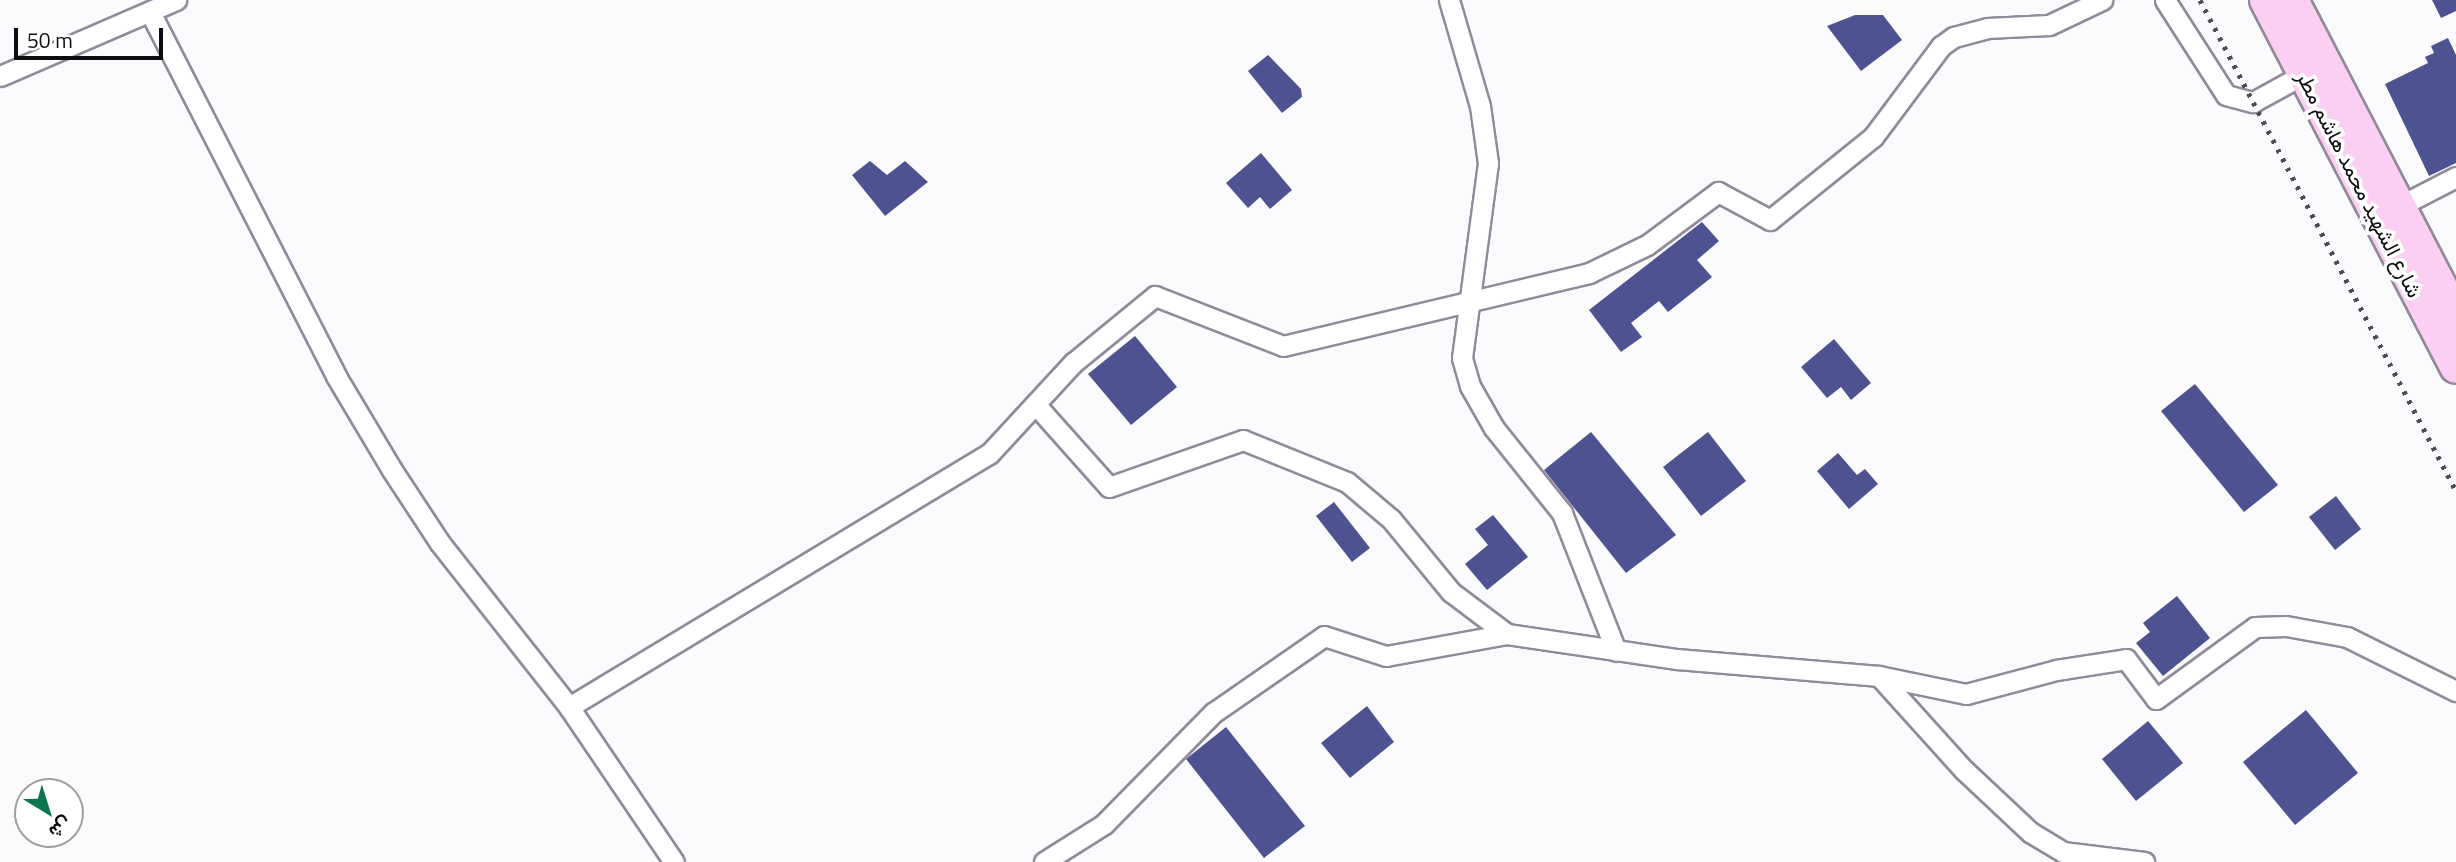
<!DOCTYPE html>
<meta charset="utf-8">
<style>
body{margin:0}
#map{position:relative;width:2456px;height:862px;overflow:hidden;background:#fbfafd;font-family:"Titillium Web",Vazirmatn,sans-serif}
div>[style]{position:absolute}
.building>*{inset:0;background:#4c5390}
.roads{filter:drop-shadow(2px 0 #918a9a) drop-shadow(-2px 0 #918a9a) drop-shadow(0 2px #918a9a) drop-shadow(0 -2px #918a9a)}
.street>*{height:19px;margin:-9.5px;padding:0 9.5px;transform-origin:9.5px;border-radius:9.5px;background:#fff}
.primary>*{height:32px;margin:-16px;padding:0 16px;transform-origin:16px;border-radius:16px;background:#facff1}
.rail>*{height:5px;margin-top:-2.5px;transform-origin:0;background:repeating-linear-gradient(90deg,#4f4c51 0 3.5px,transparent 0 10.5px)}
span{translate:-50% -50%;white-space:nowrap;text-align:center;line-height:1.15;-webkit-text-stroke:7px #fff;paint-order:stroke}
.street-label{font-size:21px;color:#0f0c12}
.north{position:absolute;left:14px;top:778px;width:70px;height:70px;box-sizing:border-box;background:#fff;border:2px solid #9f9ea0;border-radius:50%;rotate:142deg;font-size:19px;font-weight:700;line-height:28px;text-align:center;color:#0f0c12}
.north::after{content:'';display:block;margin:auto;width:24px;height:32px;background:#0c764f;clip-path:polygon(50% 0,100% 100%,50% 72%,0 100%)}
.scale{position:absolute;left:14px;top:28px;width:149px;height:32px;box-sizing:border-box;border:4px solid #0f0c12;border-top:0;padding-left:9px;font-size:21px;line-height:24px;white-space:nowrap;color:#0f0c12;-webkit-text-stroke:5px #fff;paint-order:stroke}
</style>
<div id="map">
<div class="building">
<div style="clip-path:polygon(2432px 0,2456px 0,2456px 11px,2441px 18px)"></div>
<div style="clip-path:polygon(1855px 15px,1883px 15px,1902px 40px,1861px 71px,1827px 26px)"></div>
<div style="clip-path:polygon(2448px 38px,2456px 55px,2456px 163px,2429px 176px,2385px 84px,2428px 63px,2425px 57px,2434px 53px,2431px 46px)"></div>
<div style="clip-path:polygon(1268px 55px,1301px 89px,1302px 97px,1282px 113px,1248px 71px)"></div>
<div style="clip-path:polygon(1261px 153px,1292px 190px,1270px 209px,1260px 197px,1248px 208px,1226px 183px)"></div>
<div style="clip-path:polygon(870px 161px,887px 175px,905px 161px,928px 182px,885px 216px,852px 175px)"></div>
<div style="clip-path:polygon(1702px 222px,1719px 241px,1697px 260px,1712px 277px,1668px 312px,1659px 301px,1631px 323px,1642px 337px,1621px 352px,1589px 310px)"></div>
<div style="clip-path:polygon(1135px 336px,1177px 387px,1131px 425px,1088px 374px)"></div>
<div style="clip-path:polygon(1834px 339px,1871px 383px,1851px 400px,1841px 387px,1827px 398px,1801px 367px)"></div>
<div style="clip-path:polygon(2195px 384px,2278px 485px,2244px 512px,2161px 411px)"></div>
<div style="clip-path:polygon(1591px 432px,1676px 535px,1626px 573px,1544px 470px)"></div>
<div style="clip-path:polygon(1708px 432px,1746px 481px,1701px 516px,1663px 467px)"></div>
<div style="clip-path:polygon(1838px 453px,1857px 475px,1865px 469px,1878px 484px,1849px 509px,1817px 471px)"></div>
<div style="clip-path:polygon(2336px 496px,2361px 529px,2335px 550px,2309px 517px)"></div>
<div style="clip-path:polygon(1334px 502px,1370px 548px,1352px 562px,1316px 516px)"></div>
<div style="clip-path:polygon(1493px 515px,1528px 557px,1487px 590px,1465px 564px,1488px 545px,1475px 529px)"></div>
<div style="clip-path:polygon(2177px 596px,2210px 638px,2163px 676px,2136px 643px,2150px 632px,2143px 623px)"></div>
<div style="clip-path:polygon(1367px 706px,1394px 742px,1350px 778px,1321px 743px)"></div>
<div style="clip-path:polygon(2306px 710px,2358px 773px,2295px 825px,2243px 762px)"></div>
<div style="clip-path:polygon(2148px 721px,2183px 763px,2136px 801px,2102px 759px)"></div>
<div style="clip-path:polygon(1226px 727px,1305px 826px,1264px 858px,1186px 759px)"></div>
</div>
<div class="roads">
<div class="street">
<div style="left:1449px;top:0;width:110px;rotate:73.7deg"></div>
<div style="left:1480px;top:106px;width:58px;rotate:82deg"></div>
<div style="left:1488px;top:163px;width:197px;rotate:97.6deg"></div>
<div style="left:1462px;top:358px;width:29px;rotate:74deg"></div>
<div style="left:1470px;top:386px;width:48px;rotate:60.3deg"></div>
<div style="left:1494px;top:428px;width:109px;rotate:51.3deg"></div>
<div style="left:1562px;top:513px;width:148px;rotate:68.6deg"></div>
<div style="left:2165px;top:0;width:113px;rotate:57.3deg"></div>
<div style="left:2226px;top:95px;width:28px;rotate:15deg"></div>
<div style="left:2253px;top:102px;width:58px;rotate:-28.8deg"></div>
<div style="left:150px;top:12px;width:409px;rotate:62.9deg"></div>
<div style="left:336px;top:376px;width:109px;rotate:59.2deg"></div>
<div style="left:392px;top:470px;width:87px;rotate:56.7deg"></div>
<div style="left:440px;top:543px;width:209px;rotate:51.8deg"></div>
<div style="left:569px;top:707px;width:187px;rotate:55.9deg"></div>
<div style="left:0;top:76px;width:192px;rotate:-23.4deg"></div>
<div style="left:2392px;top:210px;width:72px;rotate:-27.3deg"></div>
<div style="left:1035px;top:404px;width:111px;rotate:48.3deg"></div>
<div style="left:1109px;top:487px;width:142px;rotate:-19.3deg"></div>
<div style="left:1243px;top:440px;width:112px;rotate:22deg"></div>
<div style="left:1347px;top:482px;width:57px;rotate:40.1deg"></div>
<div style="left:1391px;top:519px;width:94px;rotate:50.6deg"></div>
<div style="left:1451px;top:592px;width:70px;rotate:36.9deg"></div>
<div style="left:1879px;top:676px;width:127px;rotate:47.9deg"></div>
<div style="left:1964px;top:770px;width:91px;rotate:43.2deg"></div>
<div style="left:2030px;top:832px;width:39px;rotate:31deg"></div>
<div style="left:2063px;top:852px;width:82px;rotate:7deg"></div>
<div style="left:569px;top:707px;width:490px;rotate:-31.1deg"></div>
<div style="left:989px;top:454px;width:124px;rotate:-47.3deg"></div>
<div style="left:1073px;top:363px;width:106px;rotate:-39.3deg"></div>
<div style="left:1155px;top:296px;width:137px;rotate:21.3deg"></div>
<div style="left:1283px;top:346px;width:315px;rotate:-13.4deg"></div>
<div style="left:1589px;top:273px;width:64px;rotate:-25.8deg"></div>
<div style="left:1647px;top:245px;width:89px;rotate:-36.7deg"></div>
<div style="left:1718px;top:192px;width:59px;rotate:28.3deg"></div>
<div style="left:1770px;top:220px;width:132px;rotate:-38.9deg"></div>
<div style="left:1873px;top:137px;width:114px;rotate:-53.2deg"></div>
<div style="left:1941px;top:46px;width:16px;rotate:-35deg"></div>
<div style="left:1954px;top:37px;width:34px;rotate:-15deg"></div>
<div style="left:1987px;top:28px;width:62px;rotate:-2.8deg"></div>
<div style="left:2049px;top:25px;width:59px;rotate:-25.3deg"></div>
<div style="left:1044px;top:862px;width:71px;rotate:-32.3deg"></div>
<div style="left:1104px;top:824px;width:156px;rotate:-45.5deg"></div>
<div style="left:1213px;top:713px;width:135px;rotate:-34.7deg"></div>
<div style="left:1324px;top:636px;width:65px;rotate:17.9deg"></div>
<div style="left:1386px;top:656px;width:123px;rotate:-10.3deg"></div>
<div style="left:1507px;top:634px;width:172px;rotate:8.4deg"></div>
<div style="left:1677px;top:659px;width:203px;rotate:4.8deg"></div>
<div style="left:1879px;top:676px;width:89px;rotate:11.7deg"></div>
<div style="left:1966px;top:694px;width:93px;rotate:-14.9deg"></div>
<div style="left:2056px;top:670px;width:71px;rotate:-8.9deg"></div>
<div style="left:2126px;top:659px;width:50px;rotate:53.1deg"></div>
<div style="left:2156px;top:699px;width:122px;rotate:-36deg"></div>
<div style="left:2255px;top:627px;width:31px;rotate:-2deg"></div>
<div style="left:2286px;top:626px;width:62px;rotate:10.2deg"></div>
<div style="left:2347px;top:637px;width:122px;rotate:26.4deg"></div>
</div>
<div class="primary">
<div style="left:2266px;top:0;width:413px;rotate:62.6deg"></div>
<div style="left:2292px;top:0;width:357px;rotate:62.6deg"></div>
</div>
</div>
<div class="rail">
<div style="left:2200px;top:0;width:554px;rotate:62.46deg"></div>
</div>
<div class="street-label">
<span style="left:2360px;top:184px;rotate:63deg">شارع الشهيد محمد هاشم مطر</span>
</div>
<div class="north">ش</div>
<div class="scale">50 m</div>
</div>
